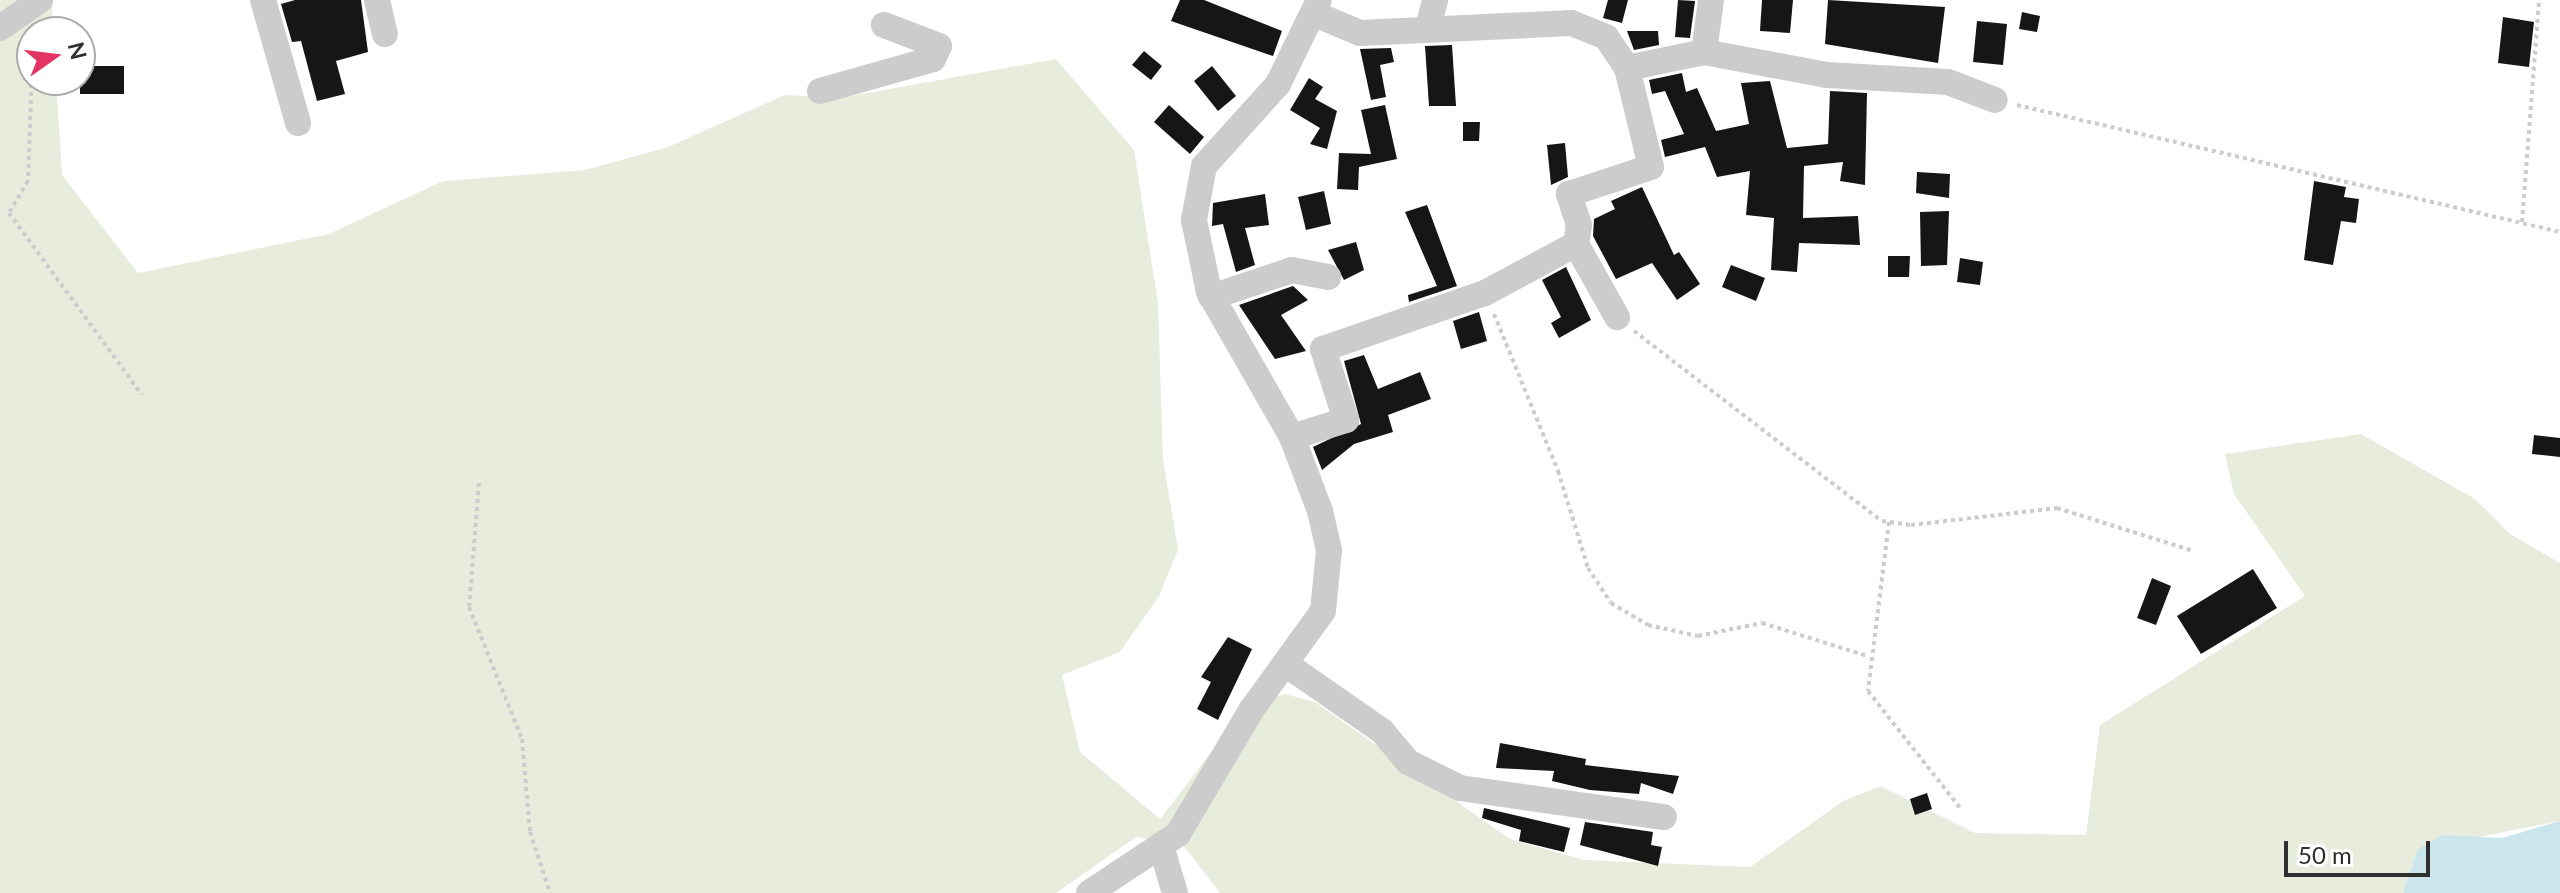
<!DOCTYPE html>
<style>
body{margin:0}
#map{position:relative;width:2560px;height:893px;overflow:hidden;background:#fff;font-family:Lato,sans-serif}
div>[style]{position:absolute}
.green>*{inset:0;background:#e8ecdd}
.water>*{inset:0;background:#cae5ec}
.building>*{inset:0;background:#161616}
.path>*{height:4px;margin-top:-2px;transform-origin:0;background:repeating-linear-gradient(90deg,#ccc 0 4px,transparent 0 8px)}
.minor>*{height:26px;margin:-13px;padding:0 13px;transform-origin:13px;border-radius:13px;background:#ccc}
span{translate:-50% -50%;white-space:nowrap;text-align:center;line-height:1.15;-webkit-text-stroke:8px #fff;paint-order:stroke}
.north{position:absolute;left:16px;top:16px;width:80px;height:80px;box-sizing:border-box;background:#fff;border:2px solid #acacac;border-radius:50%;rotate:76deg;font-size:22px;font-weight:700;line-height:32px;text-align:center;color:#2f2f2f}
.north::after{content:'';display:block;margin:auto;width:28px;height:36px;background:#e33565;clip-path:polygon(50% 0,100% 100%,50% 72%,0 100%)}
.scale{position:absolute;left:2284px;top:841px;width:146px;height:36px;box-sizing:border-box;border:4px solid #2f2f2f;border-top:0;padding-left:10px;font-size:24px;line-height:28px;white-space:nowrap;color:#2f2f2f;-webkit-text-stroke:6px #fff;paint-order:stroke}
</style>
<div id="map">
<div class="green">
<div style="clip-path:polygon(0 0,52px 0,53px 32px,32px 32px,32px 80px,56px 80px,62px 175px,138px 273px,329px 234px,443px 181px,585px 170px,668px 147px,785px 95px,840px 98px,1056px 59px,1134px 150px,1158px 303px,1163px 459px,1178px 550px,1159px 596px,1120px 652px,1062px 675px,1080px 752px,1160px 819px,1246px 707px,1285px 694px,1315px 702px,1510px 839px,1584px 860px,1750px 867px,1843px 801px,1881px 786px,1975px 833px,2086px 835px,2100px 725px,2305px 596px,2234px 494px,2225px 454px,2361px 434px,2475px 499px,2510px 534px,2560px 563px,2560px 821px,2418px 849px,2403px 893px,1220px 893px,1183px 845px,1136px 837px,1056px 893px,0 893px)"></div>
</div>
<div class="water">
<div style="clip-path:polygon(2560px 821px,2560px 893px,2403px 893px,2418px 849px,2443px 835px,2502px 838px)"></div>
</div>
<div class="building">
<div style="clip-path:polygon(295px 0,361px 0,368px 52px,336px 61px,345px 94px,317px 101px,301px 41px,292px 42px,281px 4px)"></div>
<div style="clip-path:polygon(1180px 0,1204px 0,1282px 31px,1273px 56px,1171px 21px)"></div>
<div style="clip-path:polygon(1608px 0,1628px 0,1622px 23px,1603px 18px)"></div>
<div style="clip-path:polygon(1678px 0,1695px 1px,1690px 38px,1675px 37px)"></div>
<div style="clip-path:polygon(1762px 0,1793px 0,1790px 33px,1760px 31px)"></div>
<div style="clip-path:polygon(1828px 0,1945px 7px,1938px 63px,1825px 44px)"></div>
<div style="clip-path:polygon(2022px 12px,2040px 16px,2037px 32px,2019px 29px)"></div>
<div style="clip-path:polygon(2503px 17px,2534px 22px,2529px 67px,2498px 63px)"></div>
<div style="clip-path:polygon(1977px 21px,2007px 24px,2003px 65px,1973px 62px)"></div>
<div style="clip-path:polygon(1627px 31px,1658px 31px,1659px 45px,1634px 50px)"></div>
<div style="clip-path:polygon(1452px 45px,1456px 106px,1429px 106px,1425px 46px)"></div>
<div style="clip-path:polygon(1391px 48px,1394px 62px,1380px 65px,1386px 97px,1371px 100px,1360px 49px)"></div>
<div style="clip-path:polygon(1144px 51px,1162px 66px,1151px 80px,1132px 65px)"></div>
<div style="clip-path:polygon(80px 66px,124px 66px,124px 94px,80px 94px)"></div>
<div style="clip-path:polygon(1212px 66px,1236px 96px,1218px 111px,1194px 81px)"></div>
<div style="clip-path:polygon(1682px 73px,1686px 92px,1697px 88px,1716px 131px,1749px 124px,1741px 83px,1770px 81px,1787px 148px,1828px 144px,1830px 91px,1867px 93px,1865px 185px,1840px 181px,1843px 162px,1804px 166px,1803px 218px,1858px 216px,1860px 245px,1799px 243px,1797px 272px,1771px 270px,1774px 218px,1746px 215px,1750px 171px,1717px 177px,1705px 147px,1665px 157px,1661px 140px,1684px 134px,1665px 91px,1652px 94px,1649px 80px)"></div>
<div style="clip-path:polygon(1309px 78px,1323px 87px,1315px 99px,1337px 111px,1327px 149px,1310px 144px,1320px 128px,1290px 110px)"></div>
<div style="clip-path:polygon(1169px 105px,1204px 137px,1190px 154px,1154px 122px)"></div>
<div style="clip-path:polygon(1385px 105px,1397px 159px,1359px 167px,1358px 190px,1337px 189px,1339px 153px,1371px 154px,1361px 110px)"></div>
<div style="clip-path:polygon(1463px 122px,1480px 122px,1479px 141px,1463px 141px)"></div>
<div style="clip-path:polygon(1565px 143px,1568px 177px,1551px 185px,1547px 145px)"></div>
<div style="clip-path:polygon(1917px 172px,1950px 174px,1949px 198px,1916px 193px)"></div>
<div style="clip-path:polygon(2314px 181px,2346px 187px,2344px 197px,2359px 199px,2356px 223px,2341px 221px,2333px 265px,2304px 260px)"></div>
<div style="clip-path:polygon(1642px 187px,1674px 255px,1679px 252px,1700px 284px,1677px 300px,1652px 263px,1616px 279px,1593px 236px,1594px 219px,1615px 209px,1611px 201px)"></div>
<div style="clip-path:polygon(1324px 191px,1331px 224px,1306px 230px,1298px 197px)"></div>
<div style="clip-path:polygon(1265px 194px,1269px 225px,1245px 228px,1255px 265px,1236px 272px,1223px 224px,1212px 226px,1213px 203px)"></div>
<div style="clip-path:polygon(1427px 205px,1457px 286px,1409px 302px,1408px 295px,1437px 286px,1405px 212px)"></div>
<div style="clip-path:polygon(1949px 211px,1947px 265px,1921px 266px,1920px 212px)"></div>
<div style="clip-path:polygon(1356px 242px,1364px 270px,1344px 280px,1328px 250px)"></div>
<div style="clip-path:polygon(1888px 256px,1910px 256px,1909px 277px,1888px 277px)"></div>
<div style="clip-path:polygon(1960px 258px,1983px 262px,1980px 285px,1957px 282px)"></div>
<div style="clip-path:polygon(1731px 265px,1765px 278px,1756px 301px,1722px 287px)"></div>
<div style="clip-path:polygon(1566px 267px,1591px 320px,1559px 338px,1551px 323px,1561px 317px,1542px 280px)"></div>
<div style="clip-path:polygon(1293px 286px,1308px 300px,1281px 315px,1306px 351px,1275px 359px,1239px 305px)"></div>
<div style="clip-path:polygon(1479px 312px,1487px 341px,1461px 349px,1453px 321px)"></div>
<div style="clip-path:polygon(1364px 355px,1378px 389px,1420px 372px,1431px 399px,1388px 415px,1393px 432px,1354px 444px,1322px 470px,1313px 447px,1361px 424px,1344px 361px)"></div>
<div style="clip-path:polygon(2534px 435px,2560px 438px,2560px 457px,2532px 454px)"></div>
<div style="clip-path:polygon(2253px 569px,2277px 608px,2201px 654px,2177px 616px)"></div>
<div style="clip-path:polygon(2152px 578px,2171px 586px,2156px 625px,2137px 618px)"></div>
<div style="clip-path:polygon(1228px 637px,1252px 649px,1218px 720px,1197px 709px,1211px 682px,1201px 677px)"></div>
<div style="clip-path:polygon(1500px 743px,1586px 759px,1585px 765px,1679px 776px,1673px 794px,1641px 783px,1639px 794px,1590px 790px,1552px 781px,1554px 771px,1496px 768px)"></div>
<div style="clip-path:polygon(1927px 793px,1932px 809px,1915px 815px,1910px 799px)"></div>
<div style="clip-path:polygon(1484px 808px,1570px 828px,1564px 852px,1519px 841px,1521px 830px,1482px 818px)"></div>
<div style="clip-path:polygon(1585px 822px,1653px 832px,1651px 845px,1662px 847px,1658px 866px,1580px 845px)"></div>
</div>
<div class="path">
<div style="left:32px;top:68px;width:113px;rotate:92deg"></div>
<div style="left:28px;top:181px;width:37px;rotate:121deg"></div>
<div style="left:9px;top:213px;width:225px;rotate:53.8deg"></div>
<div style="left:2017px;top:105px;width:558px;rotate:13.16deg"></div>
<div style="left:2522px;top:222px;width:223px;rotate:-85.6deg"></div>
<div style="left:1494px;top:314px;width:170px;rotate:67.8deg"></div>
<div style="left:1558px;top:471px;width:102px;rotate:72.8deg"></div>
<div style="left:1588px;top:568px;width:42px;rotate:56.7deg"></div>
<div style="left:1611px;top:603px;width:43px;rotate:30.7deg"></div>
<div style="left:1648px;top:625px;width:51px;rotate:12.4deg"></div>
<div style="left:1698px;top:636px;width:65px;rotate:-11.5deg"></div>
<div style="left:1762px;top:623px;width:110px;rotate:17.4deg"></div>
<div style="left:1634px;top:331px;width:312px;rotate:37.5deg"></div>
<div style="left:1882px;top:521px;width:29px;rotate:8deg"></div>
<div style="left:1911px;top:525px;width:147px;rotate:-6.6deg"></div>
<div style="left:2057px;top:508px;width:143px;rotate:17.5deg"></div>
<div style="left:479px;top:483px;width:124px;rotate:94.6deg"></div>
<div style="left:469px;top:607px;width:142px;rotate:68.1deg"></div>
<div style="left:522px;top:739px;width:93px;rotate:85.1deg"></div>
<div style="left:530px;top:832px;width:64px;rotate:71.8deg"></div>
<div style="left:1889px;top:522px;width:170px;rotate:97.1deg"></div>
<div style="left:1868px;top:691px;width:149px;rotate:51.8deg"></div>
</div>
<div class="minor">
<div style="left:263px;top:0;width:128px;rotate:74.1deg"></div>
<div style="left:377px;top:0;width:35px;rotate:77deg"></div>
<div style="left:1428px;top:27px;width:28px;rotate:-75deg"></div>
<div style="left:0;top:28px;width:49px;rotate:-35deg"></div>
<div style="left:1704px;top:52px;width:52px;rotate:-82.3deg"></div>
<div style="left:1627px;top:68px;width:79px;rotate:-11.7deg"></div>
<div style="left:1704px;top:52px;width:125px;rotate:10.6deg"></div>
<div style="left:1827px;top:75px;width:121px;rotate:3.3deg"></div>
<div style="left:1948px;top:82px;width:50px;rotate:21deg"></div>
<div style="left:820px;top:91px;width:117px;rotate:-15.8deg"></div>
<div style="left:933px;top:59px;width:14px;rotate:-65deg"></div>
<div style="left:939px;top:46px;width:59px;rotate:-159.1deg"></div>
<div style="left:1576px;top:244px;width:84px;rotate:60.7deg"></div>
<div style="left:1211px;top:297px;width:85px;rotate:-18.4deg"></div>
<div style="left:1292px;top:270px;width:37px;rotate:11deg"></div>
<div style="left:1292px;top:437px;width:57px;rotate:-17.5deg"></div>
<div style="left:1346px;top:420px;width:75px;rotate:-107.9deg"></div>
<div style="left:1323px;top:349px;width:171px;rotate:-19.1deg"></div>
<div style="left:1485px;top:293px;width:103px;rotate:-28.3deg"></div>
<div style="left:1576px;top:244px;width:19px;rotate:-81deg"></div>
<div style="left:1579px;top:225px;width:33px;rotate:-108deg"></div>
<div style="left:1569px;top:194px;width:86px;rotate:-18.2deg"></div>
<div style="left:1651px;top:167px;width:102px;rotate:-103.6deg"></div>
<div style="left:1627px;top:68px;width:37px;rotate:-124deg"></div>
<div style="left:1606px;top:37px;width:38px;rotate:-158deg"></div>
<div style="left:1571px;top:23px;width:211px;rotate:177.3deg"></div>
<div style="left:1360px;top:33px;width:49px;rotate:-157.1deg"></div>
<div style="left:1287px;top:665px;width:116px;rotate:34.8deg"></div>
<div style="left:1382px;top:731px;width:40px;rotate:50deg"></div>
<div style="left:1408px;top:762px;width:58px;rotate:26.6deg"></div>
<div style="left:1460px;top:788px;width:206px;rotate:8.1deg"></div>
<div style="left:1161px;top:846px;width:49px;rotate:73.4deg"></div>
<div style="left:1089px;top:893px;width:107px;rotate:-33.5deg"></div>
<div style="left:1178px;top:834px;width:145px;rotate:-59.4deg"></div>
<div style="left:1252px;top:709px;width:121px;rotate:-54.1deg"></div>
<div style="left:1323px;top:611px;width:61px;rotate:-84.4deg"></div>
<div style="left:1329px;top:550px;width:40px;rotate:-103deg"></div>
<div style="left:1320px;top:511px;width:79px;rotate:-110.7deg"></div>
<div style="left:1292px;top:437px;width:167px;rotate:-119.8deg"></div>
<div style="left:1209px;top:292px;width:74px;rotate:-101.8deg"></div>
<div style="left:1194px;top:220px;width:55px;rotate:-79.5deg"></div>
<div style="left:1204px;top:166px;width:110px;rotate:-47.9deg"></div>
<div style="left:1278px;top:84px;width:93px;rotate:-64deg"></div>
</div>
<div class="north">N</div>
<div class="scale">50 m</div>
</div>
